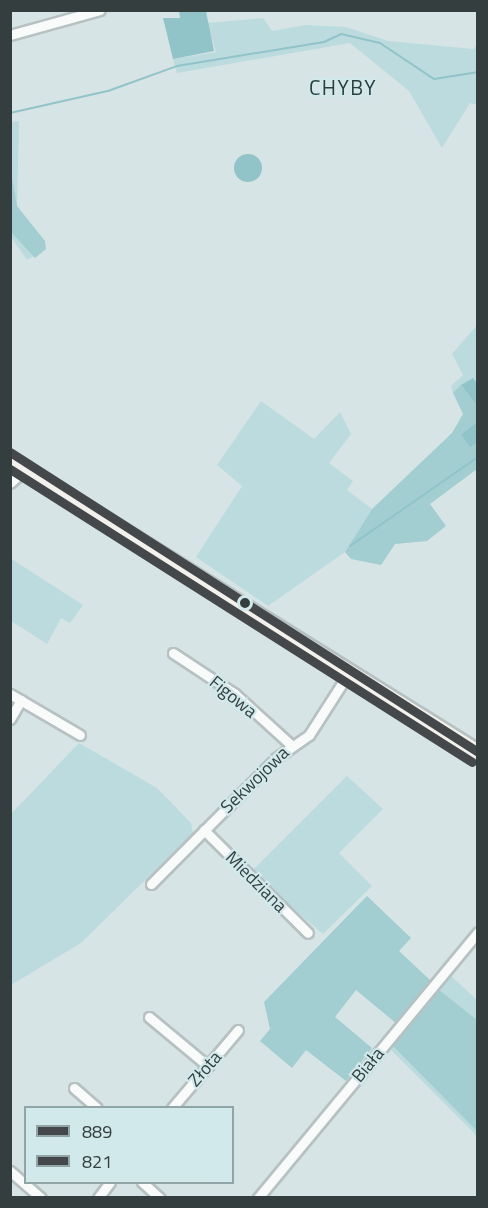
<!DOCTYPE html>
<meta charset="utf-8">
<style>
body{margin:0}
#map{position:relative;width:488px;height:1208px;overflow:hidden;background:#d7e4e5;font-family:"Titillium Web",sans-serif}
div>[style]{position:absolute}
.green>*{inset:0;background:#bbdbde}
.forest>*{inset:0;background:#a2cdd1}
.water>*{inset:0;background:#91c4c9}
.round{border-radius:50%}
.stream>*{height:2px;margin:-1px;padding:0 1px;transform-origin:1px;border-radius:1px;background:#91c4c9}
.roads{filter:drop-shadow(2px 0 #b7c1c2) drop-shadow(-2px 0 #b7c1c2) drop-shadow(0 2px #b7c1c2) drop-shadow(0 -2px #b7c1c2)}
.street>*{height:9px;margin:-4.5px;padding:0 4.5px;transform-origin:4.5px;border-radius:4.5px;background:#f9fbfb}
.secondary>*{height:14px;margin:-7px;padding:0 7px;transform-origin:7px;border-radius:7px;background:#f2f1ed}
.bus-1>*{height:9px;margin:-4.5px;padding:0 4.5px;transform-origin:4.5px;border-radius:4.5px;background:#45484a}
.bus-2>*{height:9px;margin:-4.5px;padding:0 4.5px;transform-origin:4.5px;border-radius:4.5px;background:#45484a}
.dots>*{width:16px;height:16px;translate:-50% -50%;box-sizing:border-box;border:3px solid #d1e9eb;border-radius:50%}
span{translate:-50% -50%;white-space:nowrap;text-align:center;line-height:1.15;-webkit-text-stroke:4.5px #d1e9eb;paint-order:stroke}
.street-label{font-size:18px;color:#343e3e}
.quarter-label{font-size:21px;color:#2a3e40;letter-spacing:1.5px}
.frame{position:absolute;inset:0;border:12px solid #343e3e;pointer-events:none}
.legend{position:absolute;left:24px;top:1106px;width:210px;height:78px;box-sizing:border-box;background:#d1e9eb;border:2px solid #92a5a6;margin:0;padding:8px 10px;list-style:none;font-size:18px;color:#343e3e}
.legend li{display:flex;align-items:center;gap:12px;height:30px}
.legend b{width:30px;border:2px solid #92a5a6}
</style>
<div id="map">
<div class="green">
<div style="clip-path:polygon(263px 18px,272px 31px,305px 25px,346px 27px,388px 41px,473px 49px,477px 45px,477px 105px,470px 103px,442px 148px,409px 91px,350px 43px,177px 73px,173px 59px,216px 52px,207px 23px)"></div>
<div style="clip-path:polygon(19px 121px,17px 206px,46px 249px,27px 260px,11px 237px,10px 122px)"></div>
<div style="clip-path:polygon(477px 325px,477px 383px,472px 378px,453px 393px,451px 386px,463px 375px,452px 354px)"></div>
<div style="clip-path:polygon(261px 401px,314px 439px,340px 412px,351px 434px,329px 463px,353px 481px,347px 490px,372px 509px,345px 552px,268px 606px,196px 557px,242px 486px,217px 465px)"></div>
<div style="clip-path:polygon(10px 558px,83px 605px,70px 623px,61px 618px,47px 644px,11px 621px)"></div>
<div style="clip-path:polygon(79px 743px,157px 788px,191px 823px,193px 833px,81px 943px,11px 985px,11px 814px)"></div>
<div style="clip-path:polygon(347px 776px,383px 809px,339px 853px,372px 886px,323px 934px,251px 872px)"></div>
<div style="clip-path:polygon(449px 974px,477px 1000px,477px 1136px,389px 1048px)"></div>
</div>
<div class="forest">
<div style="clip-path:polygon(10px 167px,17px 206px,45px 241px,46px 249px,35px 258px,11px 232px)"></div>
<div style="clip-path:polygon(461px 385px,477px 406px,477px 422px,461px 434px,477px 443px,477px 469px,430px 504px,446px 526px,427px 541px,395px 544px,381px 565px,351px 559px,345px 552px,372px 509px,452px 433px,463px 414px,453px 393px)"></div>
<div style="clip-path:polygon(367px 896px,411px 938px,399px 951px,431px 981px,397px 1024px,356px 990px,335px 1017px,372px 1048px,346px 1081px,306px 1050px,292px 1068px,260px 1041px,270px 1029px,264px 1002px)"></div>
<div style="clip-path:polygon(439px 990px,477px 1020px,477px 1131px,393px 1046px)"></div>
</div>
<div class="water">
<div style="clip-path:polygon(179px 11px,206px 11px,214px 51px,173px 59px,163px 18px,180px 18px)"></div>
<div class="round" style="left:234px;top:154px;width:28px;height:28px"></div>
<div style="clip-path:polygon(473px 378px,477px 383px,477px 406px,461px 385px)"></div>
<div style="clip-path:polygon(477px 422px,477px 443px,470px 447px,461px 434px)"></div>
</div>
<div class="stream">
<div style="left:10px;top:113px;width:100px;rotate:-12.7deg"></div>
<div style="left:108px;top:91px;width:73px;rotate:-19.9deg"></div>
<div style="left:177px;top:66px;width:149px;rotate:-9.3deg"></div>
<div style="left:324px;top:42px;width:19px;rotate:-25deg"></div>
<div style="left:341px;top:34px;width:40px;rotate:13deg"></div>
<div style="left:380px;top:43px;width:65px;rotate:33.7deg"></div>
<div style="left:434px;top:79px;width:45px;rotate:-9deg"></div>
<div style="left:350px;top:546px;width:156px;rotate:-34.8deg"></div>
</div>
<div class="roads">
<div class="street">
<div style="left:10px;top:35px;width:93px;rotate:-15.5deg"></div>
<div style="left:10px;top:474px;width:16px;rotate:-55deg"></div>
<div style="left:10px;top:483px;width:24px;rotate:-42deg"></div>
<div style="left:173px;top:653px;width:74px;rotate:33.5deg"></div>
<div style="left:235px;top:694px;width:76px;rotate:42.3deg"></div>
<div style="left:10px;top:694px;width:81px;rotate:30.4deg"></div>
<div style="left:10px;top:719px;width:22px;rotate:-60deg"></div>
<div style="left:204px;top:830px;width:146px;rotate:44.7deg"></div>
<div style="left:151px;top:884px;width:177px;rotate:-45.2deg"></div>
<div style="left:276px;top:758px;width:40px;rotate:-34.9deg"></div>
<div style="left:309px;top:735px;width:76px;rotate:-57.4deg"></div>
<div style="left:149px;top:1017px;width:77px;rotate:39.7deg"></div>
<div style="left:74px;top:1088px;width:30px;rotate:41deg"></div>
<div style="left:172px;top:1108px;width:102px;rotate:-49.8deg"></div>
<div style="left:10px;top:1171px;width:41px;rotate:41.1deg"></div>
<div style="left:142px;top:1182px;width:24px;rotate:42deg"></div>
<div style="left:98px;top:1198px;width:20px;rotate:-53deg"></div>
<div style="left:258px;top:1198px;width:345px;rotate:-50.4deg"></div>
</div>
<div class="secondary">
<div style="left:10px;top:460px;width:552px;rotate:31.96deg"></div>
</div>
</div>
<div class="bus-1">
<div style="left:10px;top:452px;width:556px;rotate:32.66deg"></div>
</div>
<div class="bus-2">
<div style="left:10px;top:469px;width:547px;rotate:32.38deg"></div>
</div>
<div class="dots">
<div style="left:245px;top:603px;background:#343e3e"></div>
</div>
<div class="street-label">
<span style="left:233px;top:697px;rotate:39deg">Figowa</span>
<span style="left:255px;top:780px;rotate:-44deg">Sekwojowa</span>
<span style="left:256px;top:882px;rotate:45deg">Miedziana</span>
<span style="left:368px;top:1065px;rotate:-50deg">Biała</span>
<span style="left:205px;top:1069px;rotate:-49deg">Złota</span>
</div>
<div class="quarter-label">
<span style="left:343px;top:87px">CHYBY</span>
</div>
<div class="frame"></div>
<ul class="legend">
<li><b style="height:8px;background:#45484a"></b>889</li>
<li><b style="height:8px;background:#45484a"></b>821</li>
</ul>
</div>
